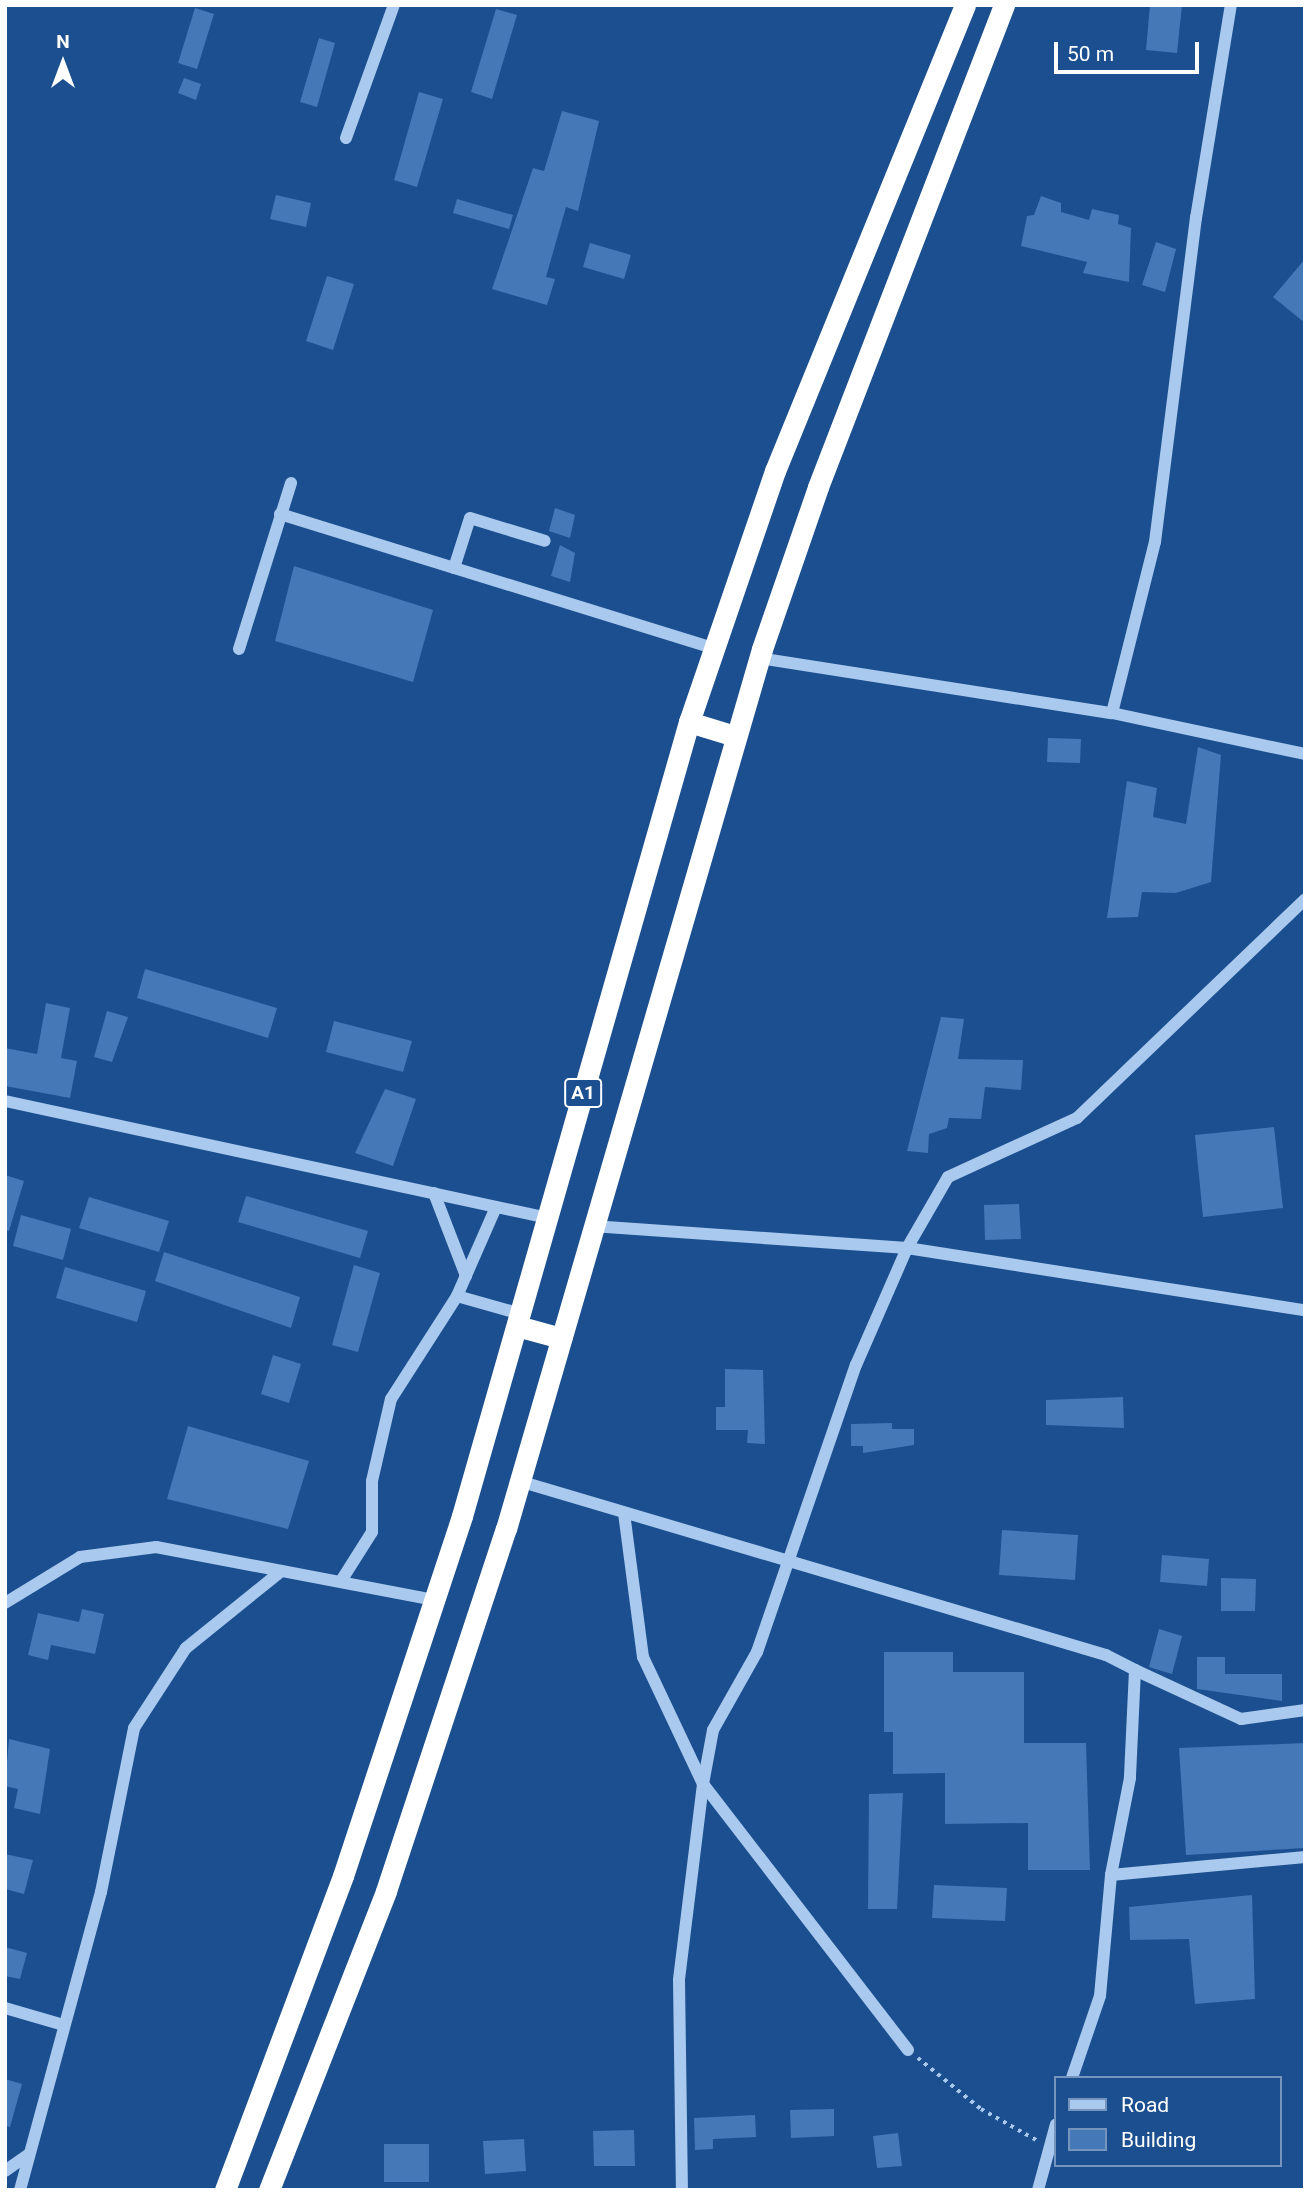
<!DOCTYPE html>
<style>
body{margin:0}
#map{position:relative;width:1310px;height:2195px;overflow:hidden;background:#1b4f8f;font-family:Roboto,sans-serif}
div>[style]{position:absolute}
.building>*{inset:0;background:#4478b7}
.path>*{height:3.5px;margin-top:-1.75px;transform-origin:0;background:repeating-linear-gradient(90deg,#a9c9ee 0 3.5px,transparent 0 8.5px)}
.minor>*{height:12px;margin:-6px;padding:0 6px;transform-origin:6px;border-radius:6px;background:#a9c9ee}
.highway>*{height:21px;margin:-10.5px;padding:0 10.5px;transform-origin:10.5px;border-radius:10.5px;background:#fff}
span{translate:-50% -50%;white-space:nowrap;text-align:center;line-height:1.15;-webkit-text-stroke:5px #1b4f8f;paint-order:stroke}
.shield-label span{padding:2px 5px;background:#1b4f8f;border:2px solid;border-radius:5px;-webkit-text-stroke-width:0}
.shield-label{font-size:19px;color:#fff;font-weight:700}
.frame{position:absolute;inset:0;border:7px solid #fff;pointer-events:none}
.legend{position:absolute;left:1054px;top:2076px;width:228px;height:91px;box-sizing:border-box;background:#1b4f8f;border:2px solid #7695bc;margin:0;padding:9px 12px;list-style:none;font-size:21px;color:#fff}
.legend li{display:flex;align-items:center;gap:14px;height:35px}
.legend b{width:35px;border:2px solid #7695bc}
.north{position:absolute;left:28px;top:28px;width:70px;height:70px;-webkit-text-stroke:5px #1b4f8f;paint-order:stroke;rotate:0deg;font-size:19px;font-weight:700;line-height:28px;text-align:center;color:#fff}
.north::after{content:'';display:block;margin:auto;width:24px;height:32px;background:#fff;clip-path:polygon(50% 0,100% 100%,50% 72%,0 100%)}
.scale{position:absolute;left:1054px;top:42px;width:145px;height:32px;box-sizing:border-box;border:4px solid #fff;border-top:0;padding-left:9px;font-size:21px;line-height:24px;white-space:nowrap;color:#fff;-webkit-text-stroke:5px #1b4f8f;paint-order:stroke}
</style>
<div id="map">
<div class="building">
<div style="clip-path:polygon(1150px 5px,1182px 5px,1177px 53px,1146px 50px)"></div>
<div style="clip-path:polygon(195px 8px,214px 14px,197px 69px,178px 63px)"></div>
<div style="clip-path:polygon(496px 9px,517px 15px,492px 99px,471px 92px)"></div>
<div style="clip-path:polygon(319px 38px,335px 43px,317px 107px,300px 102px)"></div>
<div style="clip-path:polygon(184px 78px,201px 84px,196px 100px,178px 93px)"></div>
<div style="clip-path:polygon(419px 92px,443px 99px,417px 187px,394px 180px)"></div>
<div style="clip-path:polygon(562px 111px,599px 121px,578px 211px,566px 207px,546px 277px,555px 279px,547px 305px,492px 289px,533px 168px,544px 171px)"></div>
<div style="clip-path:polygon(276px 195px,311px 203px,306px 227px,270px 219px)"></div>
<div style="clip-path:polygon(1041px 196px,1061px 203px,1061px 212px,1089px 220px,1092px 209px,1119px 215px,1118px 224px,1131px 228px,1129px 282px,1083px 273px,1087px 262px,1021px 246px,1027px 216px,1034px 215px)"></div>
<div style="clip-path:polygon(457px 199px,513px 215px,509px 229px,453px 213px)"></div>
<div style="clip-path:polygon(1156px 242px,1176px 249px,1165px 292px,1142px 285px)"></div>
<div style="clip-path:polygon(590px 243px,631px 255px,624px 279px,583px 267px)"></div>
<div style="clip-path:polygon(1305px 259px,1305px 323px,1273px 297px)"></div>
<div style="clip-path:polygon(327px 276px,354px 284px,333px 350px,306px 341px)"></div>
<div style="clip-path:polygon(555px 508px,575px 515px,570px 538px,549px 531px)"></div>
<div style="clip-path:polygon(560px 545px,575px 553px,570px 582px,551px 576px)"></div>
<div style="clip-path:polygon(294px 566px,433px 610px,413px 682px,275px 641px)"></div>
<div style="clip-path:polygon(1048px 738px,1081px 739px,1080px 763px,1047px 762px)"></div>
<div style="clip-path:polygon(1198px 747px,1221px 755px,1211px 882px,1176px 893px,1142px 892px,1138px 917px,1107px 918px,1127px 781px,1157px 788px,1153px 817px,1186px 824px)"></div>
<div style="clip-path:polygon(145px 969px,277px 1008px,268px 1038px,137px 998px)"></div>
<div style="clip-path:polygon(46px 1003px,70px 1008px,61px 1058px,77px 1061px,70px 1098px,5px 1086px,5px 1048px,37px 1054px)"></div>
<div style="clip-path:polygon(107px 1011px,128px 1017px,112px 1062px,94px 1057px)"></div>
<div style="clip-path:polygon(941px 1017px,964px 1019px,958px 1059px,1023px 1060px,1021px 1090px,985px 1087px,981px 1119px,949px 1118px,947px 1128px,929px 1134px,928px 1153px,907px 1151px)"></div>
<div style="clip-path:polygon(334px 1021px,412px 1041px,403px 1072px,326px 1052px)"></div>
<div style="clip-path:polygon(385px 1089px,416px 1099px,393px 1166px,355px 1153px)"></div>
<div style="clip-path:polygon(1274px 1127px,1283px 1208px,1203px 1217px,1195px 1135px)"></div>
<div style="clip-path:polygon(5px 1175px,24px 1181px,9px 1231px,5px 1230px)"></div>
<div style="clip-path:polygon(246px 1196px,368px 1231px,360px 1258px,238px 1222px)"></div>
<div style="clip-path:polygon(89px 1197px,169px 1221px,159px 1252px,79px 1228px)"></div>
<div style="clip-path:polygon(1019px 1204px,1021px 1239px,985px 1240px,984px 1205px)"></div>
<div style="clip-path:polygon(21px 1215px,71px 1229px,63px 1260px,13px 1246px)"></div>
<div style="clip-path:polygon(164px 1252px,300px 1297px,291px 1328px,155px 1281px)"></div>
<div style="clip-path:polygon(354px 1265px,380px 1273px,358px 1352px,332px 1345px)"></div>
<div style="clip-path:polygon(65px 1267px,146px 1291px,137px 1322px,56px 1298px)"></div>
<div style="clip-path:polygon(273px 1355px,301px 1364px,289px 1403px,261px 1394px)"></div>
<div style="clip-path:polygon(725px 1369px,763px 1370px,765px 1444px,747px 1443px,748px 1430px,716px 1430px,716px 1407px,725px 1407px)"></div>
<div style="clip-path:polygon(1123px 1397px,1124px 1428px,1046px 1425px,1046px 1400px)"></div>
<div style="clip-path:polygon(892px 1423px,892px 1429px,914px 1429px,914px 1445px,863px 1453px,863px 1446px,851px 1446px,851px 1424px)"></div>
<div style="clip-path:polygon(188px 1426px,309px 1461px,288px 1529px,167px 1499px)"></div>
<div style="clip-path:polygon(1002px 1530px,1078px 1535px,1075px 1580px,999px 1575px)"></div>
<div style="clip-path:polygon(1162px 1555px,1209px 1559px,1207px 1586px,1160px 1582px)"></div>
<div style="clip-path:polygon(1221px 1578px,1256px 1579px,1255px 1611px,1221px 1611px)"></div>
<div style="clip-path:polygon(82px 1609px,104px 1614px,95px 1654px,51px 1645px,48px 1660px,28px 1655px,38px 1613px,79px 1622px)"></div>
<div style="clip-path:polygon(1159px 1629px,1182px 1636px,1172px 1674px,1149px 1667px)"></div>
<div style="clip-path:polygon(884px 1652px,953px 1652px,953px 1672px,1024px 1672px,1024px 1743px,1086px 1743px,1090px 1870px,1028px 1870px,1028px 1823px,945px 1824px,945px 1773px,893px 1774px,893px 1732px,884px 1732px)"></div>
<div style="clip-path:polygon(1197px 1657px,1225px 1657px,1225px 1674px,1282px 1674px,1282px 1701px,1197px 1689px)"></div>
<div style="clip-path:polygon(9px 1739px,50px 1749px,40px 1814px,14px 1808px,18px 1789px,5px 1786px)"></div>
<div style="clip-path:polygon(1305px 1743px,1305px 1848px,1186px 1855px,1179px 1748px)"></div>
<div style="clip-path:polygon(903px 1793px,897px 1909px,868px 1909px,869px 1794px)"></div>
<div style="clip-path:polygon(5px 1854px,33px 1860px,24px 1894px,5px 1889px)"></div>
<div style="clip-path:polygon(934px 1885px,1007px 1888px,1005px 1921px,932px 1918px)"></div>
<div style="clip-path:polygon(1252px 1895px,1255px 1999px,1195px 2004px,1189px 1939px,1130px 1940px,1129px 1907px)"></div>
<div style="clip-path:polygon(5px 1947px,27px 1953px,20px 1979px,5px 1976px)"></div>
<div style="clip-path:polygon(5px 2079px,22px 2084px,10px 2127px,5px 2126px)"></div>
<div style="clip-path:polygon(834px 2109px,834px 2136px,791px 2138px,790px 2110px)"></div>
<div style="clip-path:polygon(755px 2115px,756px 2137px,713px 2139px,713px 2149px,695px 2150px,694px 2118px)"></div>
<div style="clip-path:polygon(634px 2130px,635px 2166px,594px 2166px,593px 2131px)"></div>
<div style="clip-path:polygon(898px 2133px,902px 2166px,877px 2168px,873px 2136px)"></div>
<div style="clip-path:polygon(524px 2139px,526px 2171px,485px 2174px,483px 2141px)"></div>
<div style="clip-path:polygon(384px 2144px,429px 2144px,429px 2182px,384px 2182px)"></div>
</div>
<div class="path">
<div style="left:918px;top:2058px;width:81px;rotate:39deg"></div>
<div style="left:981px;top:2109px;width:65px;rotate:29.3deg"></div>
</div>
<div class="minor">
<div style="left:346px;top:138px;width:141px;rotate:-70.2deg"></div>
<div style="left:280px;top:514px;width:454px;rotate:17.2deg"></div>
<div style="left:454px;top:568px;width:52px;rotate:-72.3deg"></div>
<div style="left:470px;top:518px;width:78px;rotate:17deg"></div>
<div style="left:239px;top:649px;width:174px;rotate:-72.6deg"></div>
<div style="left:759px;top:658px;width:357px;rotate:8.9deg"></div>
<div style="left:1112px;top:713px;width:197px;rotate:12deg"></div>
<div style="left:1112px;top:713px;width:176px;rotate:-75.9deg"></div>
<div style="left:1155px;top:542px;width:327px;rotate:-82.8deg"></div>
<div style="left:1196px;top:218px;width:216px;rotate:-80.7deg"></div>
<div style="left:5px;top:1101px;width:555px;rotate:12.16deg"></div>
<div style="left:434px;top:1193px;width:89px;rotate:68.9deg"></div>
<div style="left:592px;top:1226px;width:316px;rotate:4deg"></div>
<div style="left:907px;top:1248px;width:403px;rotate:8.9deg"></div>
<div style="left:457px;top:1296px;width:97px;rotate:-66.3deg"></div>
<div style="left:519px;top:1481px;width:612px;rotate:16.51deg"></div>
<div style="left:1106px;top:1655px;width:33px;rotate:27deg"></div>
<div style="left:1135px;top:1670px;width:108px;rotate:92.7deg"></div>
<div style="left:1130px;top:1778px;width:99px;rotate:101.1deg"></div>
<div style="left:1111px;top:1875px;width:121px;rotate:95.2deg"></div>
<div style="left:1100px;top:1996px;width:87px;rotate:108.9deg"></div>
<div style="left:624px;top:1513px;width:145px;rotate:82.5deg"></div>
<div style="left:643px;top:1657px;width:140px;rotate:64.7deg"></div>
<div style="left:703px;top:1784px;width:197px;rotate:97deg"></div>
<div style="left:679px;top:1980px;width:210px;rotate:89.2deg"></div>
<div style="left:341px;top:1581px;width:58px;rotate:-57.7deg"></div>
<div style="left:372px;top:1532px;width:51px;rotate:-90deg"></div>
<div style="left:372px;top:1481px;width:84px;rotate:-77deg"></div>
<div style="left:391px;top:1399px;width:122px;rotate:-57.3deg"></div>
<div style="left:457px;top:1296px;width:66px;rotate:15.7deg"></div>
<div style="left:5px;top:1603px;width:88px;rotate:-31.5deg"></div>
<div style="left:80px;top:1557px;width:77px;rotate:-7.5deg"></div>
<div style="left:156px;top:1547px;width:284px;rotate:10.8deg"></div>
<div style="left:1135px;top:1670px;width:117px;rotate:24.8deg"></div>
<div style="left:1241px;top:1719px;width:65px;rotate:-8deg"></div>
<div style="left:1111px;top:1875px;width:195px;rotate:-5.3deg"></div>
<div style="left:5px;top:2008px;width:61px;rotate:16.1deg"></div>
<div style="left:908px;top:2050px;width:336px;rotate:-127.6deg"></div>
<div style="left:703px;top:1784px;width:55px;rotate:-79.5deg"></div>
<div style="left:713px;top:1730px;width:90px;rotate:-60.6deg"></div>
<div style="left:757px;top:1652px;width:304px;rotate:-71deg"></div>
<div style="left:856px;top:1365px;width:128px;rotate:-66.4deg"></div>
<div style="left:907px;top:1248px;width:82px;rotate:-60deg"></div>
<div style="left:948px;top:1177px;width:142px;rotate:-24.6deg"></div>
<div style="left:1077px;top:1118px;width:316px;rotate:-43.8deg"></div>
<div style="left:5px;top:2171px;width:28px;rotate:-35deg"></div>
<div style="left:20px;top:2190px;width:309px;rotate:-74.8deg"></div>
<div style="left:101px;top:1892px;width:167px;rotate:-78.6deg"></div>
<div style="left:134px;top:1728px;width:95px;rotate:-57deg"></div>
<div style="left:186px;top:1648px;width:119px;rotate:-38.9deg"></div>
<div style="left:1038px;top:2190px;width:68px;rotate:-74.7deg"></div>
</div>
<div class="highway">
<div style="left:689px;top:722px;width:48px;rotate:16.9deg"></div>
<div style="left:517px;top:1326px;width:46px;rotate:15.3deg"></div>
<div style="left:225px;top:2190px;width:335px;rotate:-69.4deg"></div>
<div style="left:343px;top:1876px;width:379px;rotate:-71.7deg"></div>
<div style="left:462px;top:1516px;width:826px;rotate:-74.05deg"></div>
<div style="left:689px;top:722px;width:265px;rotate:-71.1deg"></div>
<div style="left:775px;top:471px;width:503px;rotate:-67.82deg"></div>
<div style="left:269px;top:2190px;width:321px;rotate:-68.6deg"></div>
<div style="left:386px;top:1891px;width:381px;rotate:-71.7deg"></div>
<div style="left:506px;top:1529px;width:916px;rotate:-73.78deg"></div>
<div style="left:762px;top:649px;width:171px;rotate:-70.9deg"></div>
<div style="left:818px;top:487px;width:517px;rotate:-68.9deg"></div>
</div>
<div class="shield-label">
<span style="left:583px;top:1093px">A1</span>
</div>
<div class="frame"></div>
<ul class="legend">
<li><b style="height:9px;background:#a9c9ee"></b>Road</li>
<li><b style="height:19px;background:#4478b7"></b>Building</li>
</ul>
<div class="north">N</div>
<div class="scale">50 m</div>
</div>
